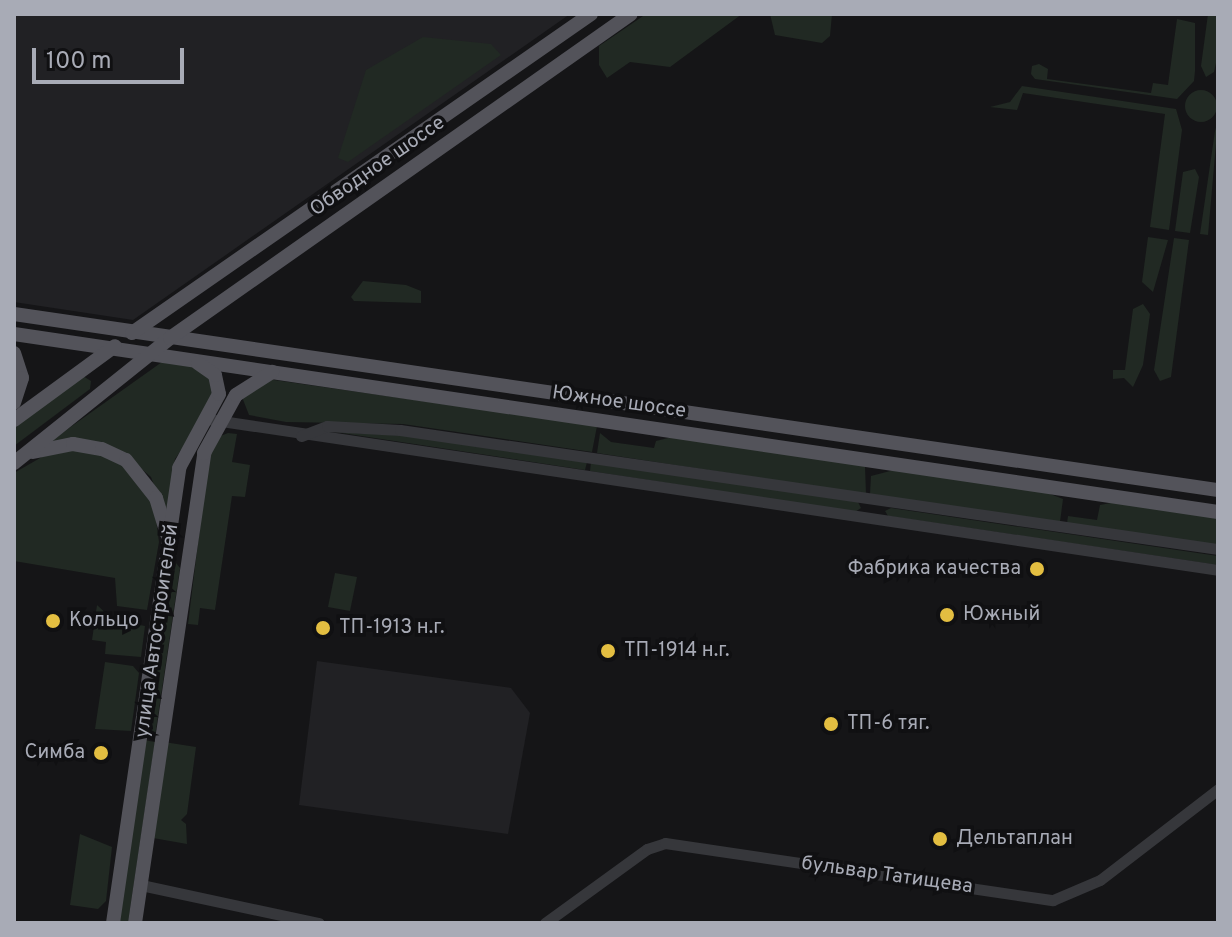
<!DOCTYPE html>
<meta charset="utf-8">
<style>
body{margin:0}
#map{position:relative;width:1232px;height:937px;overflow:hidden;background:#151517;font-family:Overpass,sans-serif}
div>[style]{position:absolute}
.built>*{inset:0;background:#212124}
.green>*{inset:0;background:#212923}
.round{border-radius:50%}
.minor>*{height:11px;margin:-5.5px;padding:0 5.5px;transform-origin:5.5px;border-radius:5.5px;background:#36373b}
.major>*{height:14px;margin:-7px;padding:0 7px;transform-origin:7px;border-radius:7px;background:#53535a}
.dots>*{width:22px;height:22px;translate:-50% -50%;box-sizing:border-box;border:4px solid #101012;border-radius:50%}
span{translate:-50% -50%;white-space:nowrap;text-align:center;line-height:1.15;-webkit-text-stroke:7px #101012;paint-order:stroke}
.street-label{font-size:20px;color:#a8abb6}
.poi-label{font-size:20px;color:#a8abb6}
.right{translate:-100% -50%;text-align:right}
.left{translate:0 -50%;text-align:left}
.frame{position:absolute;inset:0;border:16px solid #a8abb6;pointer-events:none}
.scale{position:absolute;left:32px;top:48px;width:152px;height:36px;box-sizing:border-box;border:4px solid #a8abb6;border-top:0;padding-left:10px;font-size:24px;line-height:28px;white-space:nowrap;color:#a8abb6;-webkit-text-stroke:6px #101012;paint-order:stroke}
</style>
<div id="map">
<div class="built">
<div style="clip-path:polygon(14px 14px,570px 14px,133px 320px,14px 302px)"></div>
<div style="clip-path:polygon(317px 661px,511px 688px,530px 713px,508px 834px,299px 805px)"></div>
</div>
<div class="green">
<div style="clip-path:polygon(646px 14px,742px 14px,670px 67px,630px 62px,607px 78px,599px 65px,599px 46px)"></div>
<div style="clip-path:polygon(770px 14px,832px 14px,830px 36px,822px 43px,775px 35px)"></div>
<div style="clip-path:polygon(1208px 14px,1218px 14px,1218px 54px,1214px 72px,1206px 77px,1201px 66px)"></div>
<div style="clip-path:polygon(1177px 19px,1195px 23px,1195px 71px,1194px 81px,1177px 99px,1035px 79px,1031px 74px,1032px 66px,1039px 64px,1048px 69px,1047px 79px,1151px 93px,1153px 83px,1168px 85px)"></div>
<div style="clip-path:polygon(423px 37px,491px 44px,501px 55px,348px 162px,338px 158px,366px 70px)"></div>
<div style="clip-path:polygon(1022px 86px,1176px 109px,1182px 130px,1169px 230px,1150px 227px,1165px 114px,1023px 93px,1017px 110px,990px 107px,1010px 102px)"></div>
<div class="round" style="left:1185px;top:90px;width:32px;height:32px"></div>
<div style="clip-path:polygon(1218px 121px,1208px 235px,1200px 234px,1215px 131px)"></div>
<div style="clip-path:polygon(1195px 169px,1199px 177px,1190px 233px,1175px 231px,1183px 172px)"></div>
<div style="clip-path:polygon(1148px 237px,1168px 240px,1153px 292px,1142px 282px)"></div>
<div style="clip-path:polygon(1174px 238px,1189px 240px,1171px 377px,1160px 381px,1154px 370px)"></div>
<div style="clip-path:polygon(363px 281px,406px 285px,421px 291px,421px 303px,354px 301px,351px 297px)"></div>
<div style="clip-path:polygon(1143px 304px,1150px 314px,1143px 365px,1133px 387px,1124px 378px,1113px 379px,1113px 370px,1125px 370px,1133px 309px)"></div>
<div style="clip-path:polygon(162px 362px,197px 367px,212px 376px,213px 403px,175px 459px,166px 517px,151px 477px,119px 450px,41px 448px)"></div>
<div style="clip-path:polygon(83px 376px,91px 381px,90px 389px,14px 446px,14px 424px)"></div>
<div style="clip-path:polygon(267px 379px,597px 426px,592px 452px,403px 424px,286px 422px,249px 415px,242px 397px)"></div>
<div style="clip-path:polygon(335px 432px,409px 436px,587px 462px,585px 470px)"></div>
<div style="clip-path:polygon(228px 433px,237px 434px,232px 462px,250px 465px,245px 497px,232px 496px,215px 610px,200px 608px,198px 625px,188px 624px,209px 454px,218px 437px)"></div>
<div style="clip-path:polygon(600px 433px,611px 442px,654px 448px,656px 441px,672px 437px,865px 466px,866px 494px,597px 453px)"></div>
<div style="clip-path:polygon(81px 449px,115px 459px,144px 486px,155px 512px,159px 542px,147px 610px,117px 606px,115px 578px,14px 561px,14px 473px,47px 454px)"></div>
<div style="clip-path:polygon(591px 462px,858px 502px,861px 508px,855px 512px,590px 471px)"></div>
<div style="clip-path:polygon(894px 470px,1045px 492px,1063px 499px,1060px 522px,870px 494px,871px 476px)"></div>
<div style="clip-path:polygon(1116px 502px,1218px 517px,1218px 546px,1067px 523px,1068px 516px,1097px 520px,1100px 505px)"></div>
<div style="clip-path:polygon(891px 508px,1218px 556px,1218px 565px,888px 516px,885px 511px)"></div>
<div style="clip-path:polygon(176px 563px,180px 568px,155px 736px,146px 735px)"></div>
<div style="clip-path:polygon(335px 573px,357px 577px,350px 611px,328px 607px)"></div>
<div style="clip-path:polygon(97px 605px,113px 620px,145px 626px,141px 657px,105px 654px,106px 642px,92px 640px)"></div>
<div style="clip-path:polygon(105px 662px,133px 666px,139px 673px,131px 731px,95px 729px)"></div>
<div style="clip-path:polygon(144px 740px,155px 742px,128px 923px,118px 923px)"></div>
<div style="clip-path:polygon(164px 742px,196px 747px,187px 814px,181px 820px,186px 824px,187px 844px,153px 838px)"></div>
<div style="clip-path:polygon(80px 834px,112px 847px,106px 901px,98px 909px,70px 905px)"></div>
</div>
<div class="minor">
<div style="left:208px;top:419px;width:1021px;rotate:8.5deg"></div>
<div style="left:301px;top:436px;width:28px;rotate:-21deg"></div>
<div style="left:327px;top:426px;width:73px;rotate:3.1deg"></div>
<div style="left:400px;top:430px;width:827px;rotate:8.28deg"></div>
<div style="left:141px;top:885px;width:182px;rotate:12.1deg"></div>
<div style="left:545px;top:923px;width:126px;rotate:-36deg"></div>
<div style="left:647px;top:849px;width:19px;rotate:-18deg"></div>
<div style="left:665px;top:843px;width:392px;rotate:8.4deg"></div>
<div style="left:1053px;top:900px;width:51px;rotate:-23.1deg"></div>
<div style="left:1100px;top:880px;width:149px;rotate:-37.6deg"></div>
</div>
<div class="major">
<div style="left:14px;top:314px;width:1217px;rotate:8.32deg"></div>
<div style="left:132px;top:333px;width:559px;rotate:-34.8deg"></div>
<div style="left:14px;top:334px;width:1217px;rotate:8.41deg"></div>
<div style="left:14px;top:353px;width:26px;rotate:72deg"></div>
<div style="left:22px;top:378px;width:26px;rotate:108deg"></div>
<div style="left:14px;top:420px;width:125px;rotate:-36.2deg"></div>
<div style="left:33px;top:452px;width:41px;rotate:-11.3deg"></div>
<div style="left:73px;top:444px;width:29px;rotate:10deg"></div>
<div style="left:102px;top:449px;width:26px;rotate:25deg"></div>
<div style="left:126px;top:460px;width:48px;rotate:51.7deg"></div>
<div style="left:156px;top:498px;width:38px;rotate:73deg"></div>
<div style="left:14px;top:463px;width:200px;rotate:-38.7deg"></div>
<div style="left:170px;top:338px;width:563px;rotate:-35.1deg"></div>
<div style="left:113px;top:923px;width:460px;rotate:-81.7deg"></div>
<div style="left:179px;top:468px;width:84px;rotate:-61.6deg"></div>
<div style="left:219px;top:394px;width:19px;rotate:-102deg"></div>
<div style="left:215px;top:375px;width:21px;rotate:-145deg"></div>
<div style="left:135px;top:923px;width:475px;rotate:-81.6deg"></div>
<div style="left:204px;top:453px;width:66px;rotate:-61.1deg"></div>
<div style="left:236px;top:395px;width:43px;rotate:-32.6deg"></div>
</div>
<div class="dots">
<div style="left:1037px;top:569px;background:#e3be41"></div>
<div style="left:947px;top:615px;background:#e3be41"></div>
<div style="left:53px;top:621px;background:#e3be41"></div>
<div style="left:323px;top:628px;background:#e3be41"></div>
<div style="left:608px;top:651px;background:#e3be41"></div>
<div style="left:831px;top:724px;background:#e3be41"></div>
<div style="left:101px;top:753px;background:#e3be41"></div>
<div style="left:940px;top:839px;background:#e3be41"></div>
</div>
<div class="street-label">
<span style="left:378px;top:167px;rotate:-35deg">Обводное шоссе</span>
<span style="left:619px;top:403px;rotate:8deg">Южное шоссе</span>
<span style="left:158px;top:631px;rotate:-82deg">улица Автостроителей</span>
<span style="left:887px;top:876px;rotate:8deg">бульвар Татищева</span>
</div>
<div class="poi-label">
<span class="right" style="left:1021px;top:569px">Фабрика качества</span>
<span class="left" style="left:963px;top:615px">Южный</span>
<span class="left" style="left:69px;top:621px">Кольцо</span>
<span class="left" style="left:339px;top:628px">ТП-1913 н.г.</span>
<span class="left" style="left:624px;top:651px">ТП-1914 н.г.</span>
<span class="left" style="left:847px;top:724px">ТП-6 тяг.</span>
<span class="right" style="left:85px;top:753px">Симба</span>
<span class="left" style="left:956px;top:839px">Дельтаплан</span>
</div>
<div class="frame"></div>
<div class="scale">100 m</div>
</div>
